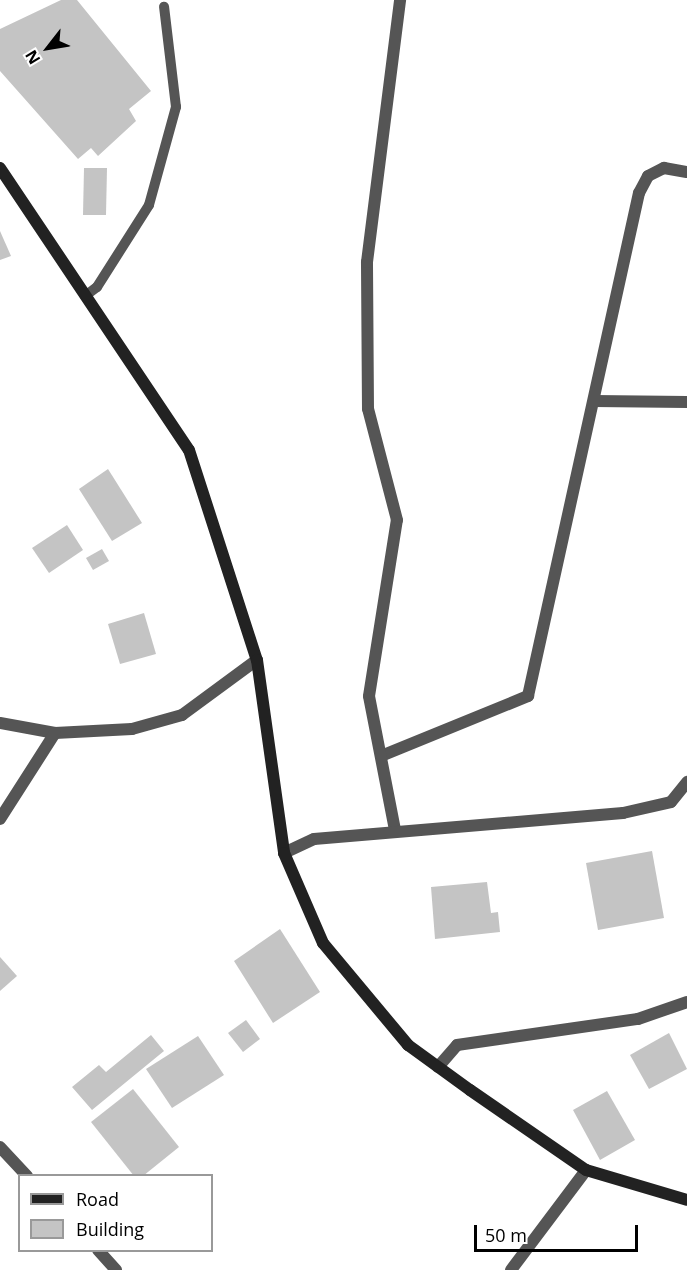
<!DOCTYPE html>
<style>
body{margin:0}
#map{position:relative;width:687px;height:1270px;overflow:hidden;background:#fff;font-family:"Open Sans",sans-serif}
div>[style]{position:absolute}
.building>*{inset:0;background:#c4c4c4}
.lane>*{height:10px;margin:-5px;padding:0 5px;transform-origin:5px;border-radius:5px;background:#555}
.street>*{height:12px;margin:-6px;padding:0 6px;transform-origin:6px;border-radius:6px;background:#555}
.secondary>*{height:12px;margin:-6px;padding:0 6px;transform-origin:6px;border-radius:6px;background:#222}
span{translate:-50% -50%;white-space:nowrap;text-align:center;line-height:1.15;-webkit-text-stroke:6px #fff;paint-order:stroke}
.legend{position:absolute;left:18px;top:1174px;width:195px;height:78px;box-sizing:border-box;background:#fff;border:2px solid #999;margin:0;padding:8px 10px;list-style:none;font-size:18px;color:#000}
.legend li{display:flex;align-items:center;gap:12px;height:30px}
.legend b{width:30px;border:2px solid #999}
.north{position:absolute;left:18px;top:18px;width:60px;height:60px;-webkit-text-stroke:4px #fff;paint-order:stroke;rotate:239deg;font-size:16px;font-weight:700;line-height:24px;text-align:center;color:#000}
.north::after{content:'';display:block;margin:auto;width:21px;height:27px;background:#000;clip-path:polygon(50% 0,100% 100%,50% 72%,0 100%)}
.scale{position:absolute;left:474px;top:1225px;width:164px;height:27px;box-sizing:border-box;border:3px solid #000;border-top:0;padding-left:8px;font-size:18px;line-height:21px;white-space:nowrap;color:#000;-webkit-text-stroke:4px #fff;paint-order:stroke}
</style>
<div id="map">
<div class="building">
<div style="clip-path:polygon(61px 0,77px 0,151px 91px,129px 109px,136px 121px,98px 156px,91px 148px,78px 159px,0 71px,0 29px)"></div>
<div style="clip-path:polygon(84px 168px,107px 168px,106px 215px,83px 215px)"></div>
<div style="clip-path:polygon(0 231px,11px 256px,0 260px)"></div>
<div style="clip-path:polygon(108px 469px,142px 523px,112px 541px,79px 489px)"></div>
<div style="clip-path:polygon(67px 525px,83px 550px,49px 573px,32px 548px)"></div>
<div style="clip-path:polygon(102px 549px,109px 561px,93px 570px,86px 558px)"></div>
<div style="clip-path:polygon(144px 613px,156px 654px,120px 664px,108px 624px)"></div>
<div style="clip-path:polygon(652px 851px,664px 918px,598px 930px,586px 863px)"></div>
<div style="clip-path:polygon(487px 882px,491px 913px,498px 912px,500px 932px,435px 939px,431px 887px)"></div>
<div style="clip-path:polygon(280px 929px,320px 992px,273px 1023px,234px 961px)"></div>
<div style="clip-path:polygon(0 957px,17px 976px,0 991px)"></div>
<div style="clip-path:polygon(246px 1020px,260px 1039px,243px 1052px,228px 1033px)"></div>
<div style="clip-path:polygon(669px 1033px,687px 1069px,649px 1089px,630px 1055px)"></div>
<div style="clip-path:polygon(151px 1035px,164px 1051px,92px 1110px,72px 1087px,99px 1065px,106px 1072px)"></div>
<div style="clip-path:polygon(198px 1036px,224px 1075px,172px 1108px,146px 1069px)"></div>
<div style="clip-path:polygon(133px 1089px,179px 1147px,143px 1176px,134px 1176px,91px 1122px)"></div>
<div style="clip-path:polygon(607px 1091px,635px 1140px,600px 1160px,573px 1110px)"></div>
</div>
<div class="lane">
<div style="left:85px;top:296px;width:15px;rotate:-37deg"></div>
<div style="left:97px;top:287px;width:97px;rotate:-57.6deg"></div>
<div style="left:149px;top:205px;width:102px;rotate:-74.6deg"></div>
<div style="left:176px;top:107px;width:101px;rotate:-96.8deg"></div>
</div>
<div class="street">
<div style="left:594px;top:401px;width:93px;rotate:0.6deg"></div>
<div style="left:0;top:723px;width:56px;rotate:10.3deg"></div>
<div style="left:55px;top:733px;width:77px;rotate:-3deg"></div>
<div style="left:132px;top:729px;width:52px;rotate:-15.6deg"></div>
<div style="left:182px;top:715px;width:93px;rotate:-36.3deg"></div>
<div style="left:381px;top:756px;width:159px;rotate:-22.2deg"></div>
<div style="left:528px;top:696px;width:515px;rotate:-77.56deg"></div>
<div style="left:639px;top:193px;width:19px;rotate:-62deg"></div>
<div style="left:648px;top:176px;width:18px;rotate:-27deg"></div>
<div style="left:664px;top:168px;width:23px;rotate:10deg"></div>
<div style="left:0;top:819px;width:102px;rotate:-57.4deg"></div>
<div style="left:395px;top:830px;width:136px;rotate:-101deg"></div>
<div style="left:369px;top:696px;width:178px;rotate:-81deg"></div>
<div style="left:397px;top:520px;width:115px;rotate:-104.6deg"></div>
<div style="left:368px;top:409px;width:147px;rotate:-90.4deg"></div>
<div style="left:367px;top:262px;width:264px;rotate:-82.8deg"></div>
<div style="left:284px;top:853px;width:33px;rotate:-25deg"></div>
<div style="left:314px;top:839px;width:310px;rotate:-4.8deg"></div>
<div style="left:623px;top:813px;width:49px;rotate:-12.9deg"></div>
<div style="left:671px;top:802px;width:26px;rotate:-51deg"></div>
<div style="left:438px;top:1067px;width:29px;rotate:-49deg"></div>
<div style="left:457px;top:1045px;width:183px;rotate:-8.2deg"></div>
<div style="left:638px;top:1019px;width:52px;rotate:-19.1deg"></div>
<div style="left:0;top:1147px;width:40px;rotate:47deg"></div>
<div style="left:98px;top:1250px;width:27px;rotate:48deg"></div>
<div style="left:511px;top:1270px;width:125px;rotate:-53.1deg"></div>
</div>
<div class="secondary">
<div style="left:0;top:168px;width:339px;rotate:56.2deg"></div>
<div style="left:189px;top:450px;width:221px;rotate:72.1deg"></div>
<div style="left:257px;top:660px;width:195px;rotate:82deg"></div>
<div style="left:284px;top:853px;width:98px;rotate:66.6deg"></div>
<div style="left:323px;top:943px;width:133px;rotate:50.2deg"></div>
<div style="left:408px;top:1045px;width:77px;rotate:36deg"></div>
<div style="left:470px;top:1090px;width:141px;rotate:34.6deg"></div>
<div style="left:586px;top:1170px;width:105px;rotate:16.5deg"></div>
</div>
<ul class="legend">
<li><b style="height:8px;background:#222"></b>Road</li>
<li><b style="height:16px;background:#c4c4c4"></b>Building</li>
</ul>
<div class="north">N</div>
<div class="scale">50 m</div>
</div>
